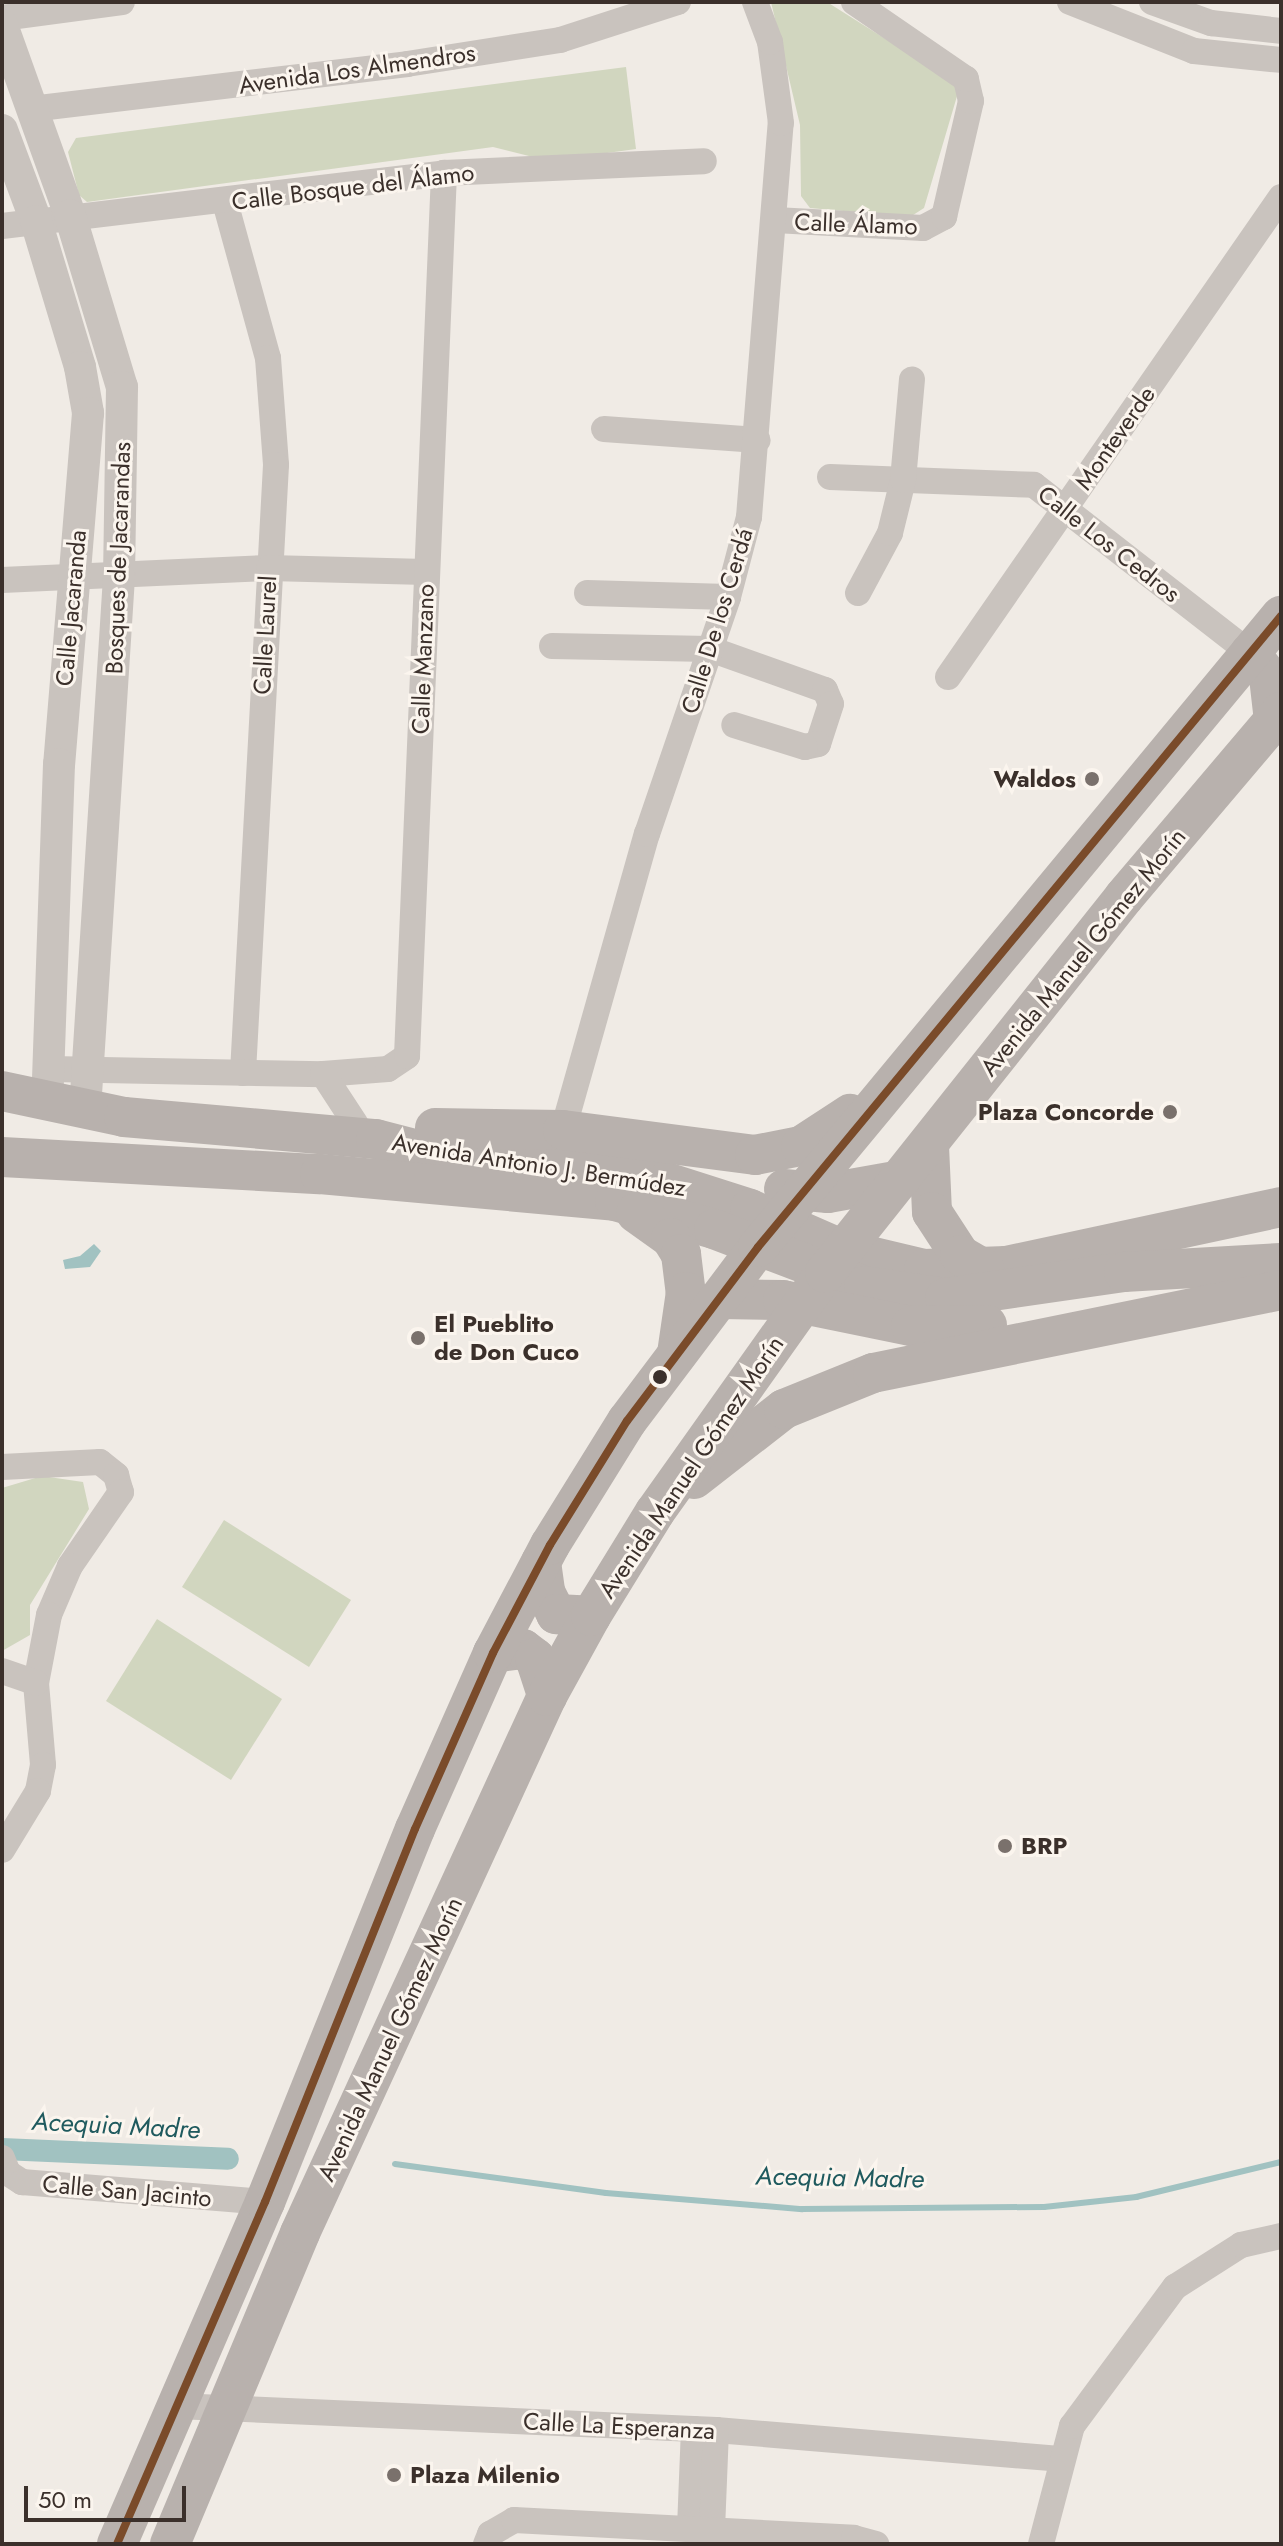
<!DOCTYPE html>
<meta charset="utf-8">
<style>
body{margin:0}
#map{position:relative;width:1283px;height:2546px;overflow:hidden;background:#f0ebe5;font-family:Jost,sans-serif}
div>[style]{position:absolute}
.green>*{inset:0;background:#d1d6bf}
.water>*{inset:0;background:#a1c2c1}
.stream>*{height:6px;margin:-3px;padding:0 3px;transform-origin:3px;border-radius:3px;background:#a1c2c1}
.canal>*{height:22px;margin:-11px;padding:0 11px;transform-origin:11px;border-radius:11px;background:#a1c2c1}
.minor>*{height:26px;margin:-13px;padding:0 13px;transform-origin:13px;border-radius:13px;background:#c9c3be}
.tertiary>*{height:32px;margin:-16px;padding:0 16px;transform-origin:16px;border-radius:16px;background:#c9c3be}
.primary>*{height:40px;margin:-20px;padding:0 20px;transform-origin:20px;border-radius:20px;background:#b8b1ad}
.bus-1>*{height:8px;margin:-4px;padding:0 4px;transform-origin:4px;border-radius:4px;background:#7a4b2a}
.dots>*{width:22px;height:22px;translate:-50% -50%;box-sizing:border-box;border:4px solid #fbf5ee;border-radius:50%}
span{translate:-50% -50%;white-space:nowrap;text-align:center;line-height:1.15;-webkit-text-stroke:6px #fbf5ee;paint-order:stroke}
.street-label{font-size:24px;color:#3b302b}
.poi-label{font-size:24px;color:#3b302b;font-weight:700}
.right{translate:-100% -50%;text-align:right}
.left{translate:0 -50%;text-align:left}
.water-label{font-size:26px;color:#1f5a5e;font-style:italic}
.frame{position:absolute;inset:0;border:4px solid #3b302b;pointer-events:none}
.scale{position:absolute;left:24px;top:2486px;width:162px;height:36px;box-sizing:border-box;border:4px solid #3b302b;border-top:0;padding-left:10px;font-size:24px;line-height:28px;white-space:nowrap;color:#3b302b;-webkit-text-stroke:6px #fbf5ee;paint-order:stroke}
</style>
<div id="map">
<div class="green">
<div style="clip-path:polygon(771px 2px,827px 2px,960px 86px,924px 208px,910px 217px,810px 208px,801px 196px,800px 125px)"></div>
<div style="clip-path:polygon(626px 67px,636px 149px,549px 161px,493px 147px,87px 202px,79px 195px,68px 152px,76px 138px)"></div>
<div style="clip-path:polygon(42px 1476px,83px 1482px,89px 1509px,30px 1605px,30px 1635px,2px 1651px,2px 1488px)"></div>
<div style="clip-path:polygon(224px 1520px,351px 1600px,309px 1667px,182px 1587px)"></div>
<div style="clip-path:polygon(157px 1619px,282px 1699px,231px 1780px,106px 1701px)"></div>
</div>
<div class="water">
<div style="clip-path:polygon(94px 1244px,101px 1251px,90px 1267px,65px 1269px,63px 1260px,80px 1256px)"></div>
</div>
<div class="stream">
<div style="left:395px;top:2164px;width:213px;rotate:7.8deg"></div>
<div style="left:606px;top:2193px;width:197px;rotate:4.7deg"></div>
<div style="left:802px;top:2209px;width:242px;rotate:-0.5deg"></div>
<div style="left:1044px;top:2207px;width:93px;rotate:-6.2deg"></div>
<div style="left:1136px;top:2197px;width:149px;rotate:-13.6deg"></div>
</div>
<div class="canal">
<div style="left:2px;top:2149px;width:226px;rotate:2.5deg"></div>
</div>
<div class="minor">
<div style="left:1070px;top:2px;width:133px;rotate:21.6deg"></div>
<div style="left:1194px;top:51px;width:87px;rotate:5.9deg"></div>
<div style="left:1152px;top:2px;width:63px;rotate:19.6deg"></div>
<div style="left:1211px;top:23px;width:70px;rotate:6.5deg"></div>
<div style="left:2px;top:18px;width:121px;rotate:-7.6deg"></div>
<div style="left:31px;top:109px;width:379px;rotate:-6.8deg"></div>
<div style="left:407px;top:64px;width:155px;rotate:-8.9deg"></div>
<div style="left:560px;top:40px;width:124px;rotate:-17.9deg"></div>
<div style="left:225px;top:202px;width:162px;rotate:74.6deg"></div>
<div style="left:268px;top:358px;width:107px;rotate:85.7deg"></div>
<div style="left:276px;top:465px;width:609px;rotate:93.11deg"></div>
<div style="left:775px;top:220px;width:148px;rotate:3.1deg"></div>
<div style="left:923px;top:228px;width:24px;rotate:-28deg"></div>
<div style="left:944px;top:217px;width:119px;rotate:-76.9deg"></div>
<div style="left:971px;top:101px;width:23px;rotate:-103deg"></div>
<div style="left:966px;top:79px;width:136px;rotate:-145.5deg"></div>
<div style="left:2px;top:226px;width:445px;rotate:-6.8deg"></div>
<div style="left:444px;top:173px;width:260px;rotate:-2.6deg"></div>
<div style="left:604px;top:429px;width:154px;rotate:4.1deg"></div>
<div style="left:830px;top:477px;width:204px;rotate:2.2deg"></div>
<div style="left:1034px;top:485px;width:274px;rotate:37.9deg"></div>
<div style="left:2px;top:580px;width:267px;rotate:-2.6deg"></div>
<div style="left:269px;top:568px;width:157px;rotate:1.5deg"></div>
<div style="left:587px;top:593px;width:141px;rotate:1.6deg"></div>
<div style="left:858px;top:593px;width:68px;rotate:-61.9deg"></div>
<div style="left:890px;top:533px;width:55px;rotate:-76.2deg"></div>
<div style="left:903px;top:480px;width:101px;rotate:-84.9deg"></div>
<div style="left:552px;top:646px;width:158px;rotate:1.1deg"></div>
<div style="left:710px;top:649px;width:122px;rotate:19.6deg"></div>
<div style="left:825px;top:690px;width:15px;rotate:67deg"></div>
<div style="left:831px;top:704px;width:42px;rotate:108deg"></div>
<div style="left:818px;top:744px;width:13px;rotate:167deg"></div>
<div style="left:805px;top:747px;width:74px;rotate:-162.8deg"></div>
<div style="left:948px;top:677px;width:584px;rotate:-55.25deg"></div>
<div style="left:51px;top:1069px;width:272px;rotate:1.1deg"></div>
<div style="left:323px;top:1074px;width:65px;rotate:-4.4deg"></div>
<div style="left:388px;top:1069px;width:23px;rotate:-34deg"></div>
<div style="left:407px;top:1056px;width:884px;rotate:-87.6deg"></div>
<div style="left:323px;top:1074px;width:59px;rotate:56.9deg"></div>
<div style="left:563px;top:1130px;width:308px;rotate:-74.2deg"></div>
<div style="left:647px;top:834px;width:250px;rotate:-71.1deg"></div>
<div style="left:728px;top:597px;width:83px;rotate:-75.3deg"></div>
<div style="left:749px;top:517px;width:395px;rotate:-85.4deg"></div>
<div style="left:781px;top:123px;width:82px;rotate:-97.7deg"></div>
<div style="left:770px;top:42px;width:43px;rotate:-110.6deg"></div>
<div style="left:2px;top:1467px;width:98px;rotate:-2.9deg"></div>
<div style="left:100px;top:1462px;width:21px;rotate:39deg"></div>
<div style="left:116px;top:1475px;width:18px;rotate:74deg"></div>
<div style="left:121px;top:1492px;width:90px;rotate:124.6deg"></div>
<div style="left:70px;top:1566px;width:53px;rotate:113.2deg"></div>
<div style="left:49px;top:1615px;width:69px;rotate:100.8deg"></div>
<div style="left:36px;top:1683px;width:82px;rotate:85.1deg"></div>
<div style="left:43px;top:1765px;width:26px;rotate:101deg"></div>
<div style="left:38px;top:1791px;width:69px;rotate:121.4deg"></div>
<div style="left:2px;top:1671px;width:36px;rotate:19deg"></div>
<div style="left:2px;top:2158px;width:16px;rotate:68deg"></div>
<div style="left:8px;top:2173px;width:17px;rotate:33deg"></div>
<div style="left:22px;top:2182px;width:244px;rotate:4.7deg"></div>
<div style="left:177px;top:2406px;width:540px;rotate:2.55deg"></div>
<div style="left:716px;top:2430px;width:345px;rotate:4.8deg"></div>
<div style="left:690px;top:2528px;width:99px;rotate:-87.7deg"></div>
<div style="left:712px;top:2530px;width:100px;rotate:-87.7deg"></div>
<div style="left:486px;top:2544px;width:11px;rotate:-68deg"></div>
<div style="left:490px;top:2534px;width:28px;rotate:-30deg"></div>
<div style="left:514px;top:2520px;width:340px;rotate:3deg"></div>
<div style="left:854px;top:2538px;width:23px;rotate:15deg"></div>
<div style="left:1041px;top:2544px;width:122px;rotate:-75.3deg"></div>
<div style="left:1072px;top:2426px;width:173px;rotate:-53.5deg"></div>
<div style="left:1175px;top:2287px;width:78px;rotate:-32.5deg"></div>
<div style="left:1241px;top:2245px;width:41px;rotate:-12.7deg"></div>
</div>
<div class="tertiary">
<div style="left:2px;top:25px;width:202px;rotate:70.3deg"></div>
<div style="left:70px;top:215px;width:180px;rotate:73.2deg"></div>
<div style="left:122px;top:387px;width:190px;rotate:90.9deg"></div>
<div style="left:119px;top:577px;width:534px;rotate:93.65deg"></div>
<div style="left:2px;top:130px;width:97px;rotate:69.5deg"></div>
<div style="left:36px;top:221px;width:152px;rotate:73.2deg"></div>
<div style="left:80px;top:367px;width:47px;rotate:80.1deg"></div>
<div style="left:88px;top:413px;width:352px;rotate:94.7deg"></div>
<div style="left:59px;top:764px;width:336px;rotate:92deg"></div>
</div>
<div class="primary">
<div style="left:1250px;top:653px;width:31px;rotate:52deg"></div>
<div style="left:1269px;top:677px;width:44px;rotate:83.5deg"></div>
<div style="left:2px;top:1091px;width:125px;rotate:12deg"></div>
<div style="left:124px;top:1117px;width:253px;rotate:5deg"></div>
<div style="left:376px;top:1139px;width:48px;rotate:14.6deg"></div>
<div style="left:422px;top:1151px;width:246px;rotate:7.2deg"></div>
<div style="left:666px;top:1182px;width:88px;rotate:17.8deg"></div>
<div style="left:750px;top:1209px;width:103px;rotate:23.6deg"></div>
<div style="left:844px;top:1250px;width:82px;rotate:13.4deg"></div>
<div style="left:924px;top:1269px;width:82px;rotate:-2.1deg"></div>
<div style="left:1006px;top:1266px;width:281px;rotate:-12.1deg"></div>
<div style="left:435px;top:1128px;width:128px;rotate:0.9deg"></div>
<div style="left:563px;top:1130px;width:194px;rotate:7.4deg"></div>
<div style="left:755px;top:1155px;width:47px;rotate:-11.1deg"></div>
<div style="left:801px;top:1146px;width:59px;rotate:-33.1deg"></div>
<div style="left:929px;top:1146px;width:66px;rotate:87.4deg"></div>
<div style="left:932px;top:1212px;width:51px;rotate:56.9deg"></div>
<div style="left:960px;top:1255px;width:28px;rotate:30deg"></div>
<div style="left:2px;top:1157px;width:318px;rotate:3.1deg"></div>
<div style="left:320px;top:1174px;width:296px;rotate:5.2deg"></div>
<div style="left:615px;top:1201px;width:103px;rotate:15.8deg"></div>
<div style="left:714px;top:1229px;width:160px;rotate:20.8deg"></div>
<div style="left:864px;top:1286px;width:82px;rotate:8.4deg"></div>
<div style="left:945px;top:1298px;width:181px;rotate:-8.3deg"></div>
<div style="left:1124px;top:1272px;width:157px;rotate:-3.3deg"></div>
<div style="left:784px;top:1189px;width:44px;rotate:5.2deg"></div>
<div style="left:828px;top:1193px;width:73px;rotate:-10.2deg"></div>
<div style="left:636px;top:1213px;width:43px;rotate:35.5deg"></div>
<div style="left:671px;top:1238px;width:19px;rotate:58deg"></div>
<div style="left:681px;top:1254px;width:38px;rotate:83deg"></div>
<div style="left:686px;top:1292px;width:63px;rotate:98.3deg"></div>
<div style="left:721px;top:1299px;width:62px;rotate:0.9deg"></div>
<div style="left:783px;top:1300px;width:131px;rotate:11.5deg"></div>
<div style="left:911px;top:1326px;width:76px;rotate:-0.8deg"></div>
<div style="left:694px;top:1479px;width:114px;rotate:-37.9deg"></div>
<div style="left:784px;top:1409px;width:96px;rotate:-22deg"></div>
<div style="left:873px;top:1373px;width:416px;rotate:-11.5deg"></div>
<div style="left:541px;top:1562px;width:30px;rotate:82deg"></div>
<div style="left:545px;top:1592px;width:25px;rotate:63deg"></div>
<div style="left:556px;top:1614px;width:35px;rotate:3deg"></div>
<div style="left:493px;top:1653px;width:30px;rotate:-8deg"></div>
<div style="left:523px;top:1649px;width:15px;rotate:37deg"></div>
<div style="left:535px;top:1658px;width:40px;rotate:72deg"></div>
<div style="left:117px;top:2544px;width:373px;rotate:-66.6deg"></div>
<div style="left:265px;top:2202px;width:402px;rotate:-68.1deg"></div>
<div style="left:415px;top:1829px;width:193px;rotate:-66.1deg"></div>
<div style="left:493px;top:1653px;width:122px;rotate:-62.2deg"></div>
<div style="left:550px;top:1545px;width:146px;rotate:-58.2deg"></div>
<div style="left:627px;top:1421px;width:218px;rotate:-53deg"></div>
<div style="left:758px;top:1247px;width:820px;rotate:-50.35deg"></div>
<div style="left:170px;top:2544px;width:337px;rotate:-67.3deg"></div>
<div style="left:300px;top:2233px;width:591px;rotate:-65.3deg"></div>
<div style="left:547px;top:1696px;width:91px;rotate:-61.2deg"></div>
<div style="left:591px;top:1616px;width:122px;rotate:-58.4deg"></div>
<div style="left:655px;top:1512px;width:293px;rotate:-54.6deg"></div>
<div style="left:825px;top:1273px;width:480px;rotate:-51.5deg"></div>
<div style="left:1124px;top:897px;width:243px;rotate:-49.7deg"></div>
</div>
<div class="bus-1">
<div style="left:117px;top:2544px;width:373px;rotate:-66.6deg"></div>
<div style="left:265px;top:2202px;width:402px;rotate:-68.1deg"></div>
<div style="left:415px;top:1829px;width:193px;rotate:-66.1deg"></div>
<div style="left:493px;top:1653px;width:122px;rotate:-62.2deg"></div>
<div style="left:550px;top:1545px;width:146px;rotate:-58.2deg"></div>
<div style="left:627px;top:1421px;width:218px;rotate:-53deg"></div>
<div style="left:758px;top:1247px;width:820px;rotate:-50.35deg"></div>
</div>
<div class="dots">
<div style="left:1092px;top:779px;background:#7a716c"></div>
<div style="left:1170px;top:1112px;background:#7a716c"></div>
<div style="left:418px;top:1338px;background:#7a716c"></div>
<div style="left:660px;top:1377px;background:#3b302b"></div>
<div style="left:1005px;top:1846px;background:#7a716c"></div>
<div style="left:394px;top:2475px;background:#7a716c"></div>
</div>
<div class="street-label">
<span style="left:357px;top:69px;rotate:-8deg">Avenida Los Almendros</span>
<span style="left:353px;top:187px;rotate:-7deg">Calle Bosque del Álamo</span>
<span style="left:856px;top:224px;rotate:2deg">Calle Álamo</span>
<span style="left:1115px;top:438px;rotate:-55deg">Monteverde</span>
<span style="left:1109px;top:544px;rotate:38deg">Calle Los Cedros</span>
<span style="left:118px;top:558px;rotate:-88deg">Bosques de Jacarandas</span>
<span style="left:71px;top:608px;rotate:-85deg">Calle Jacaranda</span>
<span style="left:717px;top:621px;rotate:-73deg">Calle De los Cerdá</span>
<span style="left:265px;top:635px;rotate:-87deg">Calle Laurel</span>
<span style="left:423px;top:659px;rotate:-88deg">Calle Manzano</span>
<span style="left:1083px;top:952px;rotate:-51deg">Avenida Manuel Gómez Morín</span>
<span style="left:539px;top:1165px;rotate:9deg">Avenida Antonio J. Bermúdez</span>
<span style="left:691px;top:1467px;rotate:-56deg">Avenida Manuel Gómez Morín</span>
<span style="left:390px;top:2039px;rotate:-65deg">Avenida Manuel Gómez Morín</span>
<span style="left:127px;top:2191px;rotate:5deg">Calle San Jacinto</span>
<span style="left:619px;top:2426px;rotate:3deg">Calle La Esperanza</span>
</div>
<div class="poi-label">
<span class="right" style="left:1076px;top:779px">Waldos</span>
<span class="right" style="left:1154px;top:1112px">Plaza Concorde</span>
<span class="left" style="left:434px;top:1338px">El Pueblito<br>de Don Cuco</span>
<span class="left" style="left:1021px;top:1846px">BRP</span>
<span class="left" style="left:410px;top:2475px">Plaza Milenio</span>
</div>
<div class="water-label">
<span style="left:116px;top:2126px;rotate:3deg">Acequia Madre</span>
<span style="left:840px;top:2178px;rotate:1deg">Acequia Madre</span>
</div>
<div class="frame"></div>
<div class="scale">50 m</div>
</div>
